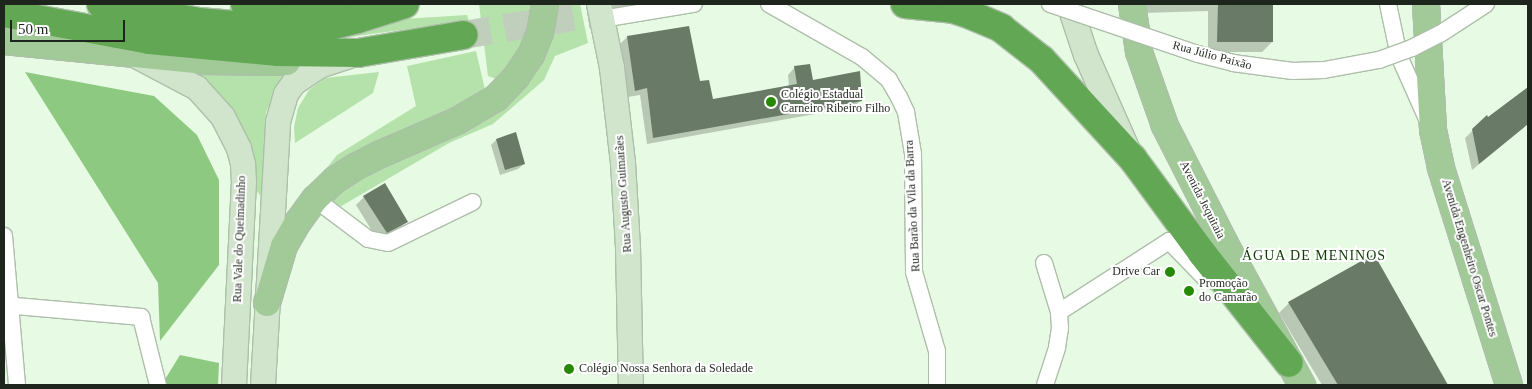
<!DOCTYPE html>
<meta charset="utf-8">
<style>
body{margin:0}
#map{position:relative;width:1532px;height:389px;overflow:hidden;background:#e7fae3;font-family:"Times New Roman",serif}
div>[style]{position:absolute}
.green>*{inset:0;background:#b4e2aa}
.forest>*{inset:0;background:#8ec982}
.shadow>*{inset:0;background:#0003}
.building>*{inset:0;background:#697a66}
.highway-tunnel>*{height:28px;margin-top:-14px;transform-origin:0;background:repeating-linear-gradient(90deg,#bfcfbb 0 28px,transparent 0 42px)}
.roads{filter:drop-shadow(1px 0 #adbfa9) drop-shadow(-1px 0 #adbfa9) drop-shadow(0 1px #adbfa9) drop-shadow(0 -1px #adbfa9)}
.street>*{height:16px;margin:-8px;padding:0 8px;transform-origin:8px;border-radius:8px;background:#fff}
.secondary>*{height:24px;margin:-12px;padding:0 12px;transform-origin:12px;border-radius:12px;background:#d0e5cc}
.primary>*{height:26px;margin:-13px;padding:0 13px;transform-origin:13px;border-radius:13px;background:#a1ca98}
.highway>*{height:28px;margin:-14px;padding:0 14px;transform-origin:14px;border-radius:14px;background:#62a754}
.bridges{filter:drop-shadow(1px 0 #adbfa9) drop-shadow(-1px 0 #adbfa9) drop-shadow(0 1px #adbfa9) drop-shadow(0 -1px #adbfa9)}
.street-bridge>*{height:16px;margin:-8px;padding:0 8px;transform-origin:8px;border-radius:8px;background:#fff}
.dots>*{width:14px;height:14px;translate:-50% -50%;box-sizing:border-box;border:2px solid #fff;border-radius:50%}
span{translate:-50% -50%;white-space:nowrap;text-align:center;line-height:1.15;-webkit-text-stroke:4px #fff;paint-order:stroke}
.street-label{font-size:12px;color:#1e251d}
.poi-label{font-size:12px;color:#1e251d}
.left{translate:0 -50%;text-align:left}
.right{translate:-100% -50%;text-align:right}
.neighbourhood-label{font-size:14px;color:#0c3c01;letter-spacing:1px}
.frame{position:absolute;inset:0;border:5px solid #1e251d;pointer-events:none}
.scale{position:absolute;left:10px;top:20px;width:115px;height:22px;box-sizing:border-box;border:2px solid #1e251d;border-top:0;padding-left:6px;font-size:15px;line-height:18px;white-space:nowrap;color:#1e251d;-webkit-text-stroke:4px #fff;paint-order:stroke}
</style>
<div id="map">
<div class="green">
<div style="clip-path:polygon(479px 4px,536px 4px,532px 36px,499px 80px,488px 76px)"></div>
<div style="clip-path:polygon(555px 4px,580px 4px,588px 43px,555px 56px,544px 80px,493px 124px,449px 143px,338px 208px,328px 197px,348px 181px,478px 121px)"></div>
<div style="clip-path:polygon(467px 15px,469px 21px,304px 43px,403px 19px)"></div>
<div style="clip-path:polygon(476px 51px,486px 94px,307px 193px,337px 155px,416px 106px,407px 66px)"></div>
<div style="clip-path:polygon(174px 65px,295px 72px,276px 90px,266px 112px,261px 197px,253px 185px,239px 130px)"></div>
<div style="clip-path:polygon(379px 72px,373px 93px,295px 143px,294px 127px,298px 108px,309px 90px,325px 78px)"></div>
</div>
<div class="forest">
<div style="clip-path:polygon(25px 72px,154px 96px,197px 135px,219px 180px,219px 265px,160px 341px,158px 283px)"></div>
<div style="clip-path:polygon(180px 355px,219px 363px,218px 385px,165px 385px,164px 381px)"></div>
</div>
<div class="shadow">
<div style="clip-path:polygon(603px 4px,656px 4px,606px 14px)"></div>
<div style="clip-path:polygon(1142px 4px,1272px 4px,1272px 42px,1262px 52px,1208px 52px,1208px 11px,1142px 13px)"></div>
<div style="clip-path:polygon(688px 28px,699px 83px,712px 100px,789px 86px,788px 75px,795px 67px,812px 82px,861px 100px,854px 107px,647px 144px,640px 95px,628px 97px,620px 44px,627px 37px)"></div>
<div style="clip-path:polygon(1528px 89px,1528px 124px,1472px 170px,1465px 138px,1487px 117px,1488px 119px)"></div>
<div style="clip-path:polygon(515px 134px,524px 164px,518px 169px,500px 175px,491px 145px,496px 140px)"></div>
<div style="clip-path:polygon(364px 197px,407px 221px,399px 229px,377px 239px,356px 205px)"></div>
<div style="clip-path:polygon(1373px 256px,1447px 385px,1322px 385px,1279px 313px,1289px 303px)"></div>
</div>
<div class="building">
<div style="clip-path:polygon(1218px 4px,1273px 4px,1273px 42px,1217px 42px)"></div>
<div style="clip-path:polygon(689px 26px,700px 81px,709px 80px,713px 99px,797px 84px,794px 66px,810px 64px,813px 80px,860px 71px,862px 101px,653px 138px,647px 88px,635px 91px,627px 36px)"></div>
<div style="clip-path:polygon(1528px 87px,1528px 124px,1479px 164px,1472px 129px,1487px 115px,1488px 117px)"></div>
<div style="clip-path:polygon(516px 132px,525px 164px,505px 170px,496px 139px)"></div>
<div style="clip-path:polygon(385px 183px,408px 222px,387px 233px,363px 196px)"></div>
<div style="clip-path:polygon(1374px 254px,1448px 385px,1338px 385px,1288px 302px)"></div>
</div>
<div class="highway-tunnel">
<div style="left:463px;top:35px;width:166px;rotate:-9.3deg"></div>
</div>
<div class="roads">
<div class="street">
<div style="left:769px;top:4px;width:107px;rotate:29.7deg"></div>
<div style="left:862px;top:57px;width:35px;rotate:40deg"></div>
<div style="left:889px;top:80px;width:20px;rotate:60deg"></div>
<div style="left:899px;top:97px;width:17px;rotate:65deg"></div>
<div style="left:906px;top:112px;width:43px;rotate:80.5deg"></div>
<div style="left:913px;top:154px;width:118px;rotate:89.5deg"></div>
<div style="left:914px;top:272px;width:82px;rotate:73.8deg"></div>
<div style="left:937px;top:351px;width:34px;rotate:90deg"></div>
<div style="left:1388px;top:4px;width:53px;rotate:78.1deg"></div>
<div style="left:1399px;top:56px;width:69px;rotate:66deg"></div>
<div style="left:602px;top:19px;width:93px;rotate:-9.3deg"></div>
<div style="left:315px;top:199px;width:66px;rotate:37deg"></div>
<div style="left:368px;top:239px;width:20px;rotate:11deg"></div>
<div style="left:388px;top:243px;width:94px;rotate:-25.8deg"></div>
<div style="left:4px;top:236px;width:150px;rotate:85deg"></div>
<div style="left:1044px;top:263px;width:51px;rotate:73deg"></div>
<div style="left:4px;top:305px;width:138px;rotate:5deg"></div>
<div style="left:141px;top:317px;width:70px;rotate:76deg"></div>
<div style="left:1045px;top:385px;width:40px;rotate:-72deg"></div>
<div style="left:1057px;top:347px;width:19px;rotate:-81deg"></div>
<div style="left:1060px;top:328px;width:16px;rotate:-94deg"></div>
<div style="left:1059px;top:312px;width:131px;rotate:-32.8deg"></div>
<div style="left:1169px;top:241px;width:50px;rotate:45.8deg"></div>
<div style="left:1204px;top:277px;width:18px;rotate:22deg"></div>
</div>
<div class="secondary">
<div style="left:599px;top:4px;width:65px;rotate:78.5deg"></div>
<div style="left:612px;top:68px;width:96px;rotate:83.4deg"></div>
<div style="left:623px;top:163px;width:84px;rotate:86.6deg"></div>
<div style="left:628px;top:247px;width:138px;rotate:88.8deg"></div>
<div style="left:1069px;top:4px;width:54px;rotate:71.6deg"></div>
<div style="left:1086px;top:55px;width:102px;rotate:66.2deg"></div>
<div style="left:136px;top:56px;width:69px;rotate:27.7deg"></div>
<div style="left:197px;top:88px;width:39px;rotate:48deg"></div>
<div style="left:223px;top:117px;width:36px;rotate:63deg"></div>
<div style="left:239px;top:149px;width:16px;rotate:75deg"></div>
<div style="left:243px;top:164px;width:17px;rotate:87deg"></div>
<div style="left:244px;top:181px;width:204px;rotate:92.8deg"></div>
<div style="left:263px;top:385px;width:263px;rotate:-86.7deg"></div>
<div style="left:278px;top:122px;width:29px;rotate:-74deg"></div>
<div style="left:286px;top:94px;width:14px;rotate:-54deg"></div>
<div style="left:294px;top:83px;width:30px;rotate:-34deg"></div>
<div style="left:319px;top:66px;width:32px;rotate:-18deg"></div>
</div>
<div class="primary">
<div style="left:1132px;top:4px;width:49px;rotate:81.7deg"></div>
<div style="left:1139px;top:52px;width:78px;rotate:70.6deg"></div>
<div style="left:1165px;top:126px;width:132px;rotate:63deg"></div>
<div style="left:1225px;top:244px;width:161px;rotate:61.4deg"></div>
<div style="left:1426px;top:4px;width:126px;rotate:86.8deg"></div>
<div style="left:1433px;top:130px;width:39px;rotate:78deg"></div>
<div style="left:1441px;top:168px;width:227px;rotate:72.6deg"></div>
<div style="left:4px;top:41px;width:200px;rotate:5.7deg"></div>
<div style="left:203px;top:61px;width:84px;rotate:0.7deg"></div>
<div style="left:267px;top:303px;width:59px;rotate:-73.4deg"></div>
<div style="left:284px;top:246px;width:28px;rotate:-60deg"></div>
<div style="left:298px;top:222px;width:29px;rotate:-54deg"></div>
<div style="left:315px;top:199px;width:28px;rotate:-44deg"></div>
<div style="left:335px;top:180px;width:24px;rotate:-33deg"></div>
<div style="left:355px;top:167px;width:29px;rotate:-27deg"></div>
<div style="left:381px;top:154px;width:83px;rotate:-23.5deg"></div>
<div style="left:457px;top:121px;width:45px;rotate:-30.5deg"></div>
<div style="left:496px;top:98px;width:29px;rotate:-46deg"></div>
<div style="left:516px;top:77px;width:27px;rotate:-56deg"></div>
<div style="left:531px;top:55px;width:24px;rotate:-68deg"></div>
<div style="left:540px;top:33px;width:29px;rotate:-80deg"></div>
</div>
<div class="highway">
<div style="left:101px;top:4px;width:100px;rotate:10.4deg"></div>
<div style="left:199px;top:22px;width:38px;rotate:5deg"></div>
<div style="left:237px;top:25px;width:45px;rotate:1.3deg"></div>
<div style="left:245px;top:4px;width:55px;rotate:2.1deg"></div>
<div style="left:300px;top:6px;width:41px;rotate:-2.8deg"></div>
<div style="left:905px;top:4px;width:48px;rotate:5.9deg"></div>
<div style="left:953px;top:9px;width:19px;rotate:18deg"></div>
<div style="left:971px;top:15px;width:33px;rotate:23deg"></div>
<div style="left:1001px;top:28px;width:52px;rotate:38deg"></div>
<div style="left:1042px;top:60px;width:134px;rotate:47.4deg"></div>
<div style="left:1133px;top:159px;width:117px;rotate:53.7deg"></div>
<div style="left:1202px;top:253px;width:140px;rotate:51.7deg"></div>
<div style="left:4px;top:13px;width:147px;rotate:10.5deg"></div>
<div style="left:149px;top:40px;width:130px;rotate:5.3deg"></div>
<div style="left:278px;top:52px;width:80px;rotate:0.7deg"></div>
<div style="left:358px;top:53px;width:107px;rotate:-9.7deg"></div>
<div style="left:261px;top:37px;width:49px;rotate:-7deg"></div>
<div style="left:310px;top:31px;width:49px;rotate:-14deg"></div>
<div style="left:358px;top:19px;width:49px;rotate:-17.7deg"></div>
</div>
</div>
<div class="bridges">
<div class="street-bridge">
<div style="left:1050px;top:4px;width:156px;rotate:18.7deg"></div>
<div style="left:1198px;top:54px;width:36px;rotate:14deg"></div>
<div style="left:1233px;top:63px;width:60px;rotate:7.7deg"></div>
<div style="left:1292px;top:71px;width:32px;rotate:-2deg"></div>
<div style="left:1324px;top:70px;width:56px;rotate:-10.3deg"></div>
<div style="left:1379px;top:60px;width:35px;rotate:-20deg"></div>
<div style="left:1412px;top:48px;width:31px;rotate:-27deg"></div>
<div style="left:1440px;top:34px;width:55px;rotate:-33.1deg"></div>
</div>
</div>
<div class="dots">
<div style="left:771px;top:102px;background:#258a00"></div>
<div style="left:1170px;top:272px;background:#258a00"></div>
<div style="left:1189px;top:291px;background:#258a00"></div>
<div style="left:569px;top:369px;background:#258a00"></div>
</div>
<div class="street-label">
<span style="left:1212px;top:56px;rotate:15deg">Rua Júlio Paixão</span>
<span style="left:624px;top:194px;rotate:-94deg">Rua Augusto Guimarães</span>
<span style="left:1202px;top:200px;rotate:63deg">Avenida Jequitaia</span>
<span style="left:913px;top:206px;rotate:-93deg">Rua Barão da Vila da Barra</span>
<span style="left:240px;top:239px;rotate:-88deg">Rua Vale do Queimadinho</span>
<span style="left:1469px;top:258px;rotate:73deg">Avenida Engenheiro Oscar Pontes</span>
</div>
<div class="poi-label">
<span class="left" style="left:781px;top:102px">Colégio Estadual<br>Carneiro Ribeiro Filho</span>
<span class="right" style="left:1160px;top:272px">Drive Car</span>
<span class="left" style="left:1199px;top:291px">Promoção<br>do Camarão</span>
<span class="left" style="left:579px;top:369px">Colégio Nossa Senhora da Soledade</span>
</div>
<div class="neighbourhood-label">
<span style="left:1314px;top:256px">ÁGUA DE MENINOS</span>
</div>
<div class="frame"></div>
<div class="scale">50 m</div>
</div>
